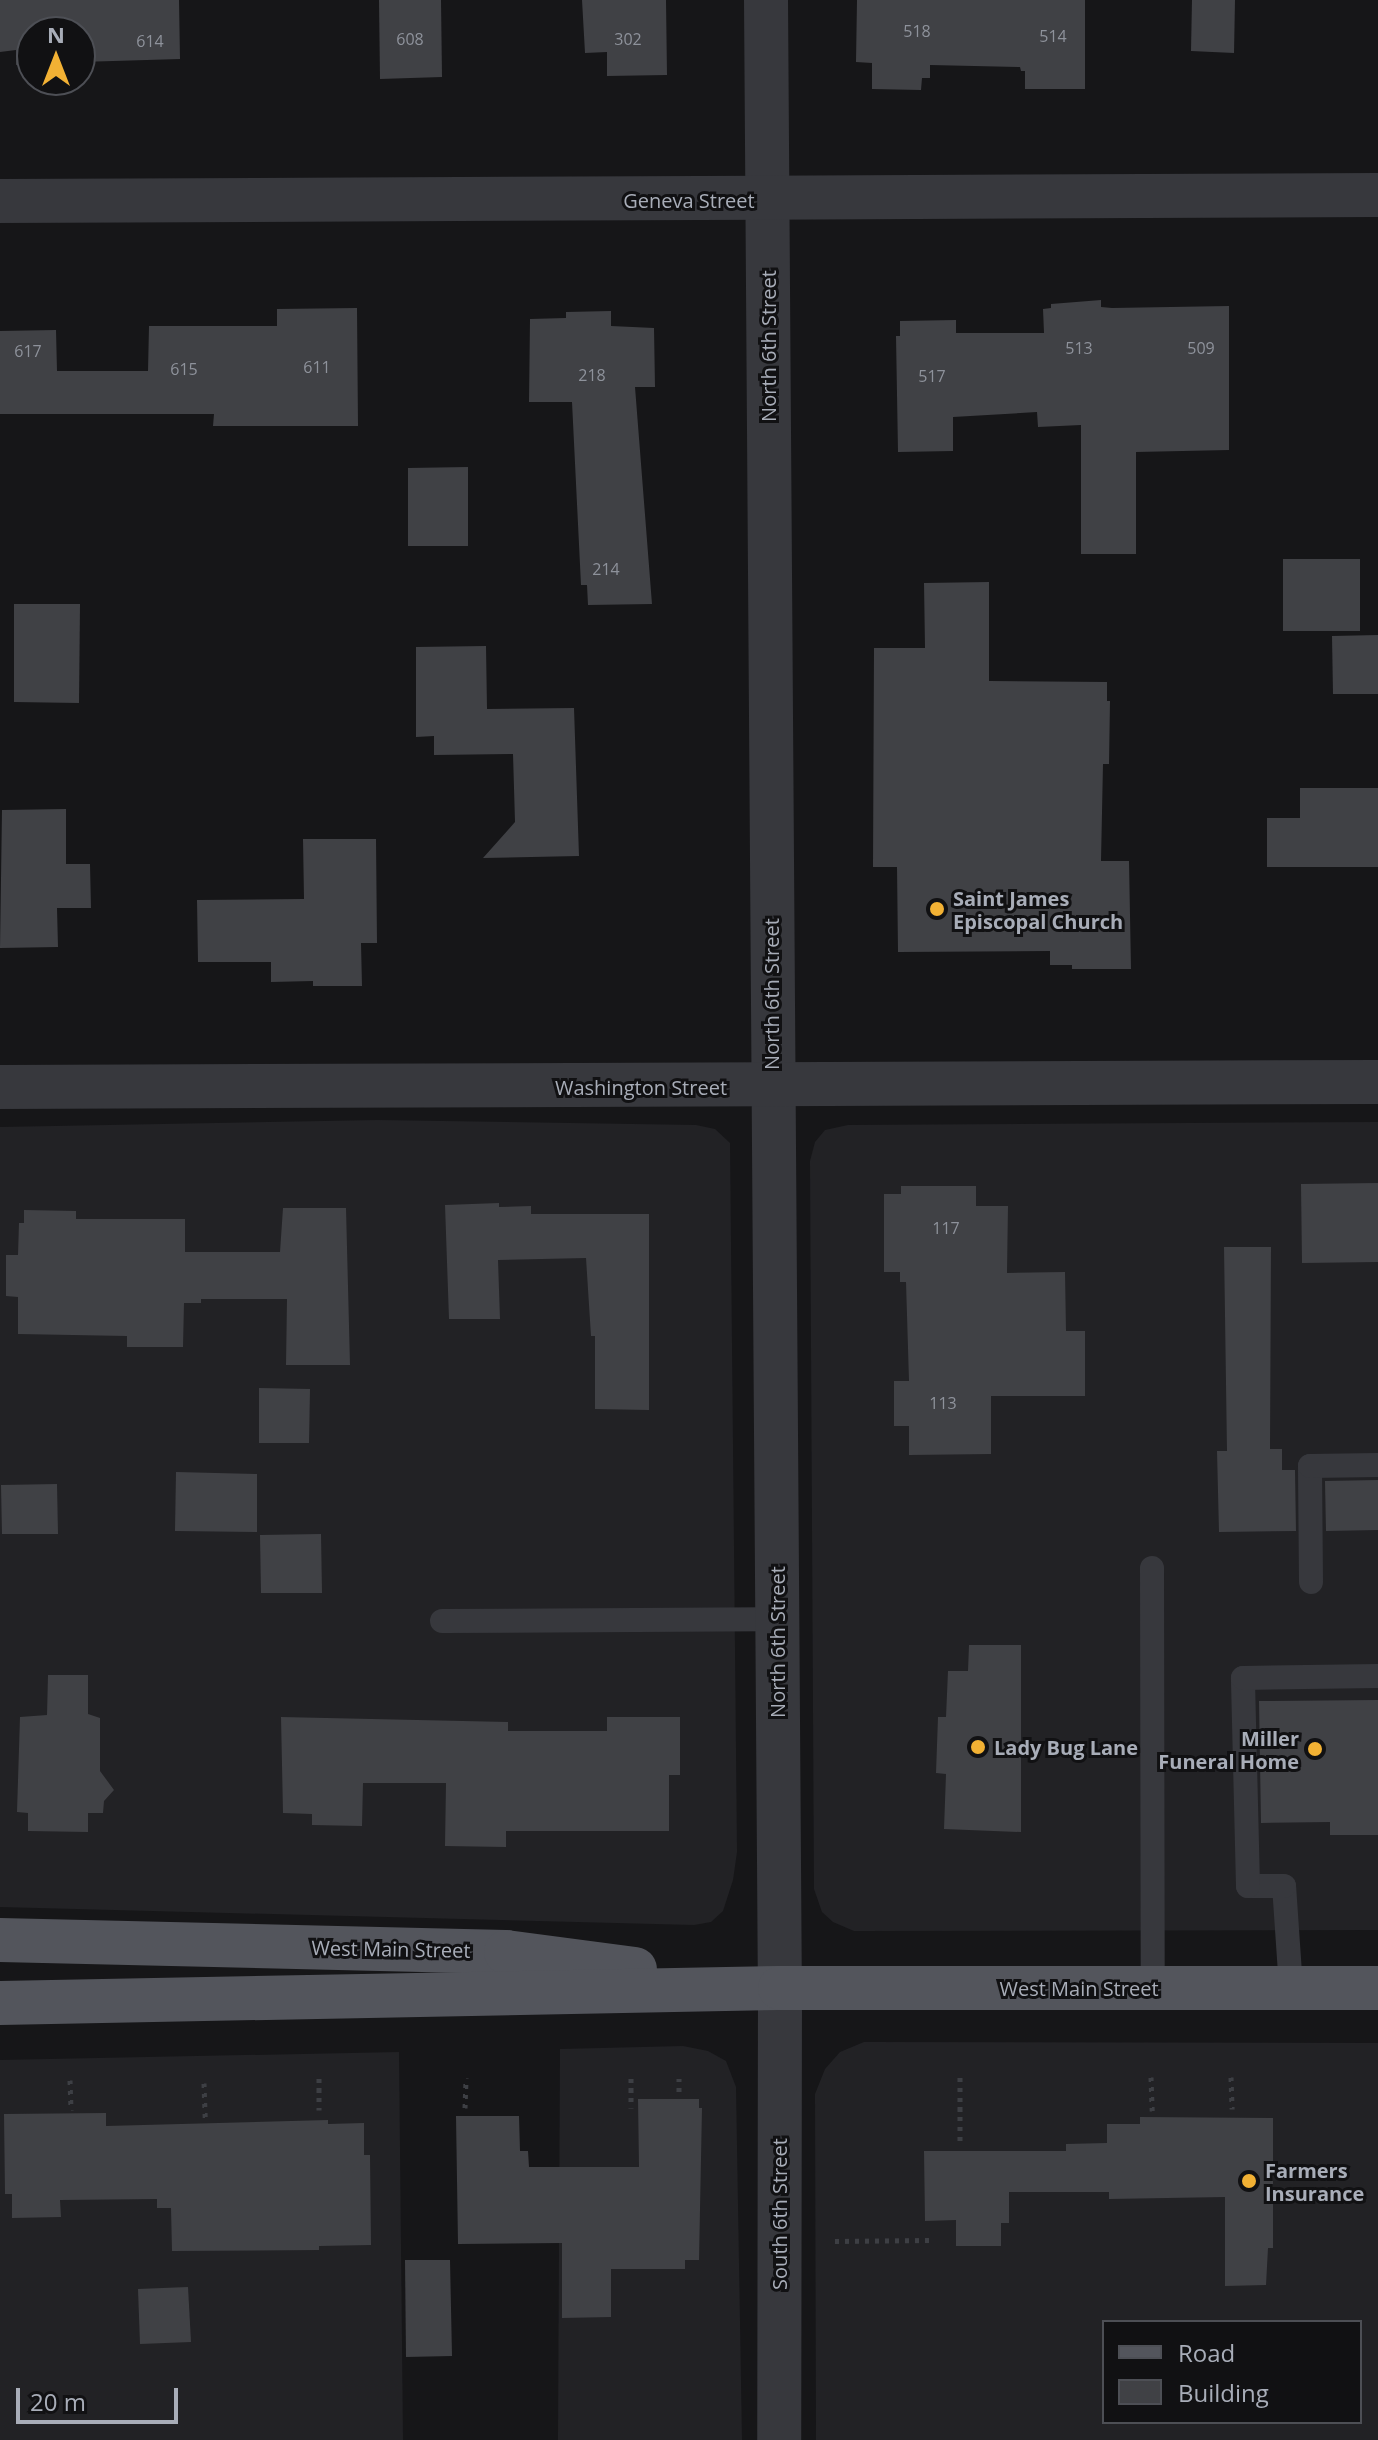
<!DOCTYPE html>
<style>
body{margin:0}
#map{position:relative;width:1378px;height:2440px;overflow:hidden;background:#161618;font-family:"Open Sans",sans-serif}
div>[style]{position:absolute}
.built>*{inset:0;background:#222225}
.building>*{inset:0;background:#404145}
.path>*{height:5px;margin-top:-2.5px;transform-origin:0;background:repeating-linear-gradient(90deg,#3d3f44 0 4px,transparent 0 10px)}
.lane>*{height:24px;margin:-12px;padding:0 12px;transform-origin:12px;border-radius:12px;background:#37383d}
.street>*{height:44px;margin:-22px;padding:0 22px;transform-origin:22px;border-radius:22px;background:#37383d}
.primary>*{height:44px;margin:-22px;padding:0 22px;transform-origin:22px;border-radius:22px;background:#53555c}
.dots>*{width:22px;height:22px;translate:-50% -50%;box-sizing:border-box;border:4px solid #111113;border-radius:50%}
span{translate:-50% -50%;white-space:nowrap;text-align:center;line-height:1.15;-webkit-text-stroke:6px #111113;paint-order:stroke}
.number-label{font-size:16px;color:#8e929b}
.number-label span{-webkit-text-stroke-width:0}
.street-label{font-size:20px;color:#a8adb8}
.poi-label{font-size:20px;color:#a8adb8;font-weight:700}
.left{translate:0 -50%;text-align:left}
.right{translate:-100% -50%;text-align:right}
.legend{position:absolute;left:1102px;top:2320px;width:260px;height:104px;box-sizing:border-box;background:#111113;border:2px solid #4d4f55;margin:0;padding:10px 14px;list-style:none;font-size:24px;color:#a8adb8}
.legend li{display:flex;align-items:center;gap:16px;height:40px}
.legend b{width:40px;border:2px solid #4d4f55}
.north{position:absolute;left:16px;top:16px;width:80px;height:80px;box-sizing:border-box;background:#111113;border:2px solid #4d4f55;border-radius:50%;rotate:0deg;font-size:22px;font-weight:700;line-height:32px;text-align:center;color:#a8adb8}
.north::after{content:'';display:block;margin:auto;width:28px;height:36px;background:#f2b134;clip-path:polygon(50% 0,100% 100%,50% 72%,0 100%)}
.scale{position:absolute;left:16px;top:2388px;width:162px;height:36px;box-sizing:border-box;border:4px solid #a8adb8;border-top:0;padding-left:10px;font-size:24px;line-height:28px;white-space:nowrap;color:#a8adb8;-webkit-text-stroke:6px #111113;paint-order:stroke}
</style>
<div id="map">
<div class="built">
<div style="clip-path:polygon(378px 1120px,696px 1125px,715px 1129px,730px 1143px,737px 1852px,733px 1880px,723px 1911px,711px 1922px,694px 1925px,0 1907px,0 1127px)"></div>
<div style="clip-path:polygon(1378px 1122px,1378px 1930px,854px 1931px,833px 1922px,822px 1912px,814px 1889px,810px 1161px,815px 1142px,825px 1130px,848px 1125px)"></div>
<div style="clip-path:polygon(evenodd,864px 2042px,1378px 2043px,1378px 2440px,816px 2440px,815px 2094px,825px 2069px,840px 2052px,864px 2042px,1104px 2322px,1360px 2322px,1360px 2422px,1104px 2422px,1104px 2322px)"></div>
<div style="clip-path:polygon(683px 2046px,708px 2051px,726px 2061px,736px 2087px,742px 2440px,558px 2440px,560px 2049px)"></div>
<div style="clip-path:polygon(399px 2052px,403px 2440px,0 2440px,0 2060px)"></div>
</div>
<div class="building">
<div style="clip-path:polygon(0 0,179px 0,180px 59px,80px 62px,80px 32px,32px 32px,32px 64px,16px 65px,16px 50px,0 52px)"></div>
<div style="clip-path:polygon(379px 0,441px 0,442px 77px,380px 79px)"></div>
<div style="clip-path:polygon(582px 0,666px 0,667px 75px,607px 76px,607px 52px,585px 53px)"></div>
<div style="clip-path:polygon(857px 0,1085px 0,1085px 89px,1025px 89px,1025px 71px,1021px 71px,1020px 67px,930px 65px,930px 78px,922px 78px,921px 90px,872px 89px,872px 63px,856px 62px)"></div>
<div style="clip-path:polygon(1192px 0,1235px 0,1234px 53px,1191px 51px)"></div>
<div style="clip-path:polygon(1101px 300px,1101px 307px,1112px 308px,1229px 306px,1229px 450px,1136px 452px,1136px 554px,1081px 554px,1081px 425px,1038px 427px,1037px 412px,953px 417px,953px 451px,898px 452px,896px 336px,900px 336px,900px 321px,956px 320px,956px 333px,1044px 333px,1043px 309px,1051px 308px,1051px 304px)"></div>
<div style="clip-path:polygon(357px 308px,358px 426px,213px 426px,214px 414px,0 414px,0 331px,56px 330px,57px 371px,148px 371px,149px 326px,277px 326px,277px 309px)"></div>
<div style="clip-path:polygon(611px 311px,611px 326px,654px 328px,655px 387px,635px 387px,652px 604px,588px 605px,587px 585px,581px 585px,572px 402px,529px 402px,530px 319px,566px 318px,566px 312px)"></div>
<div style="clip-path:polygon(468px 467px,468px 546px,408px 546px,408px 468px)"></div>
<div style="clip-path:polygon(1283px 559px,1360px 559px,1360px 631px,1283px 631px)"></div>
<div style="clip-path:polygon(989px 582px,989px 681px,1107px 682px,1107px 701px,1110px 701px,1109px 764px,1103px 764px,1101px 861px,1129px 861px,1131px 969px,1072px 969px,1072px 965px,1050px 965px,1050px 951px,898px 952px,897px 867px,873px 867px,874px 648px,925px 648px,924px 583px)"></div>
<div style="clip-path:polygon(14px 604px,80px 604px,79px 703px,14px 702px)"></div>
<div style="clip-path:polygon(1378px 635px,1378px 694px,1333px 694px,1332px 636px)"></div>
<div style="clip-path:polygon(486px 646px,487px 709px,574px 708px,579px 856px,483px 858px,515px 822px,513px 754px,434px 755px,434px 736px,416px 737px,416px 647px)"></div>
<div style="clip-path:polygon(1300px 788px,1378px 788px,1378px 867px,1267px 867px,1267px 818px,1300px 818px)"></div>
<div style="clip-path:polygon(66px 809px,66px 864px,90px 864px,91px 908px,57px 908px,58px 947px,0 948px,2px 810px)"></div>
<div style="clip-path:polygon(303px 839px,376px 839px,377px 943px,361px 943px,362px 986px,313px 986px,313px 981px,271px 982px,271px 962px,198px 962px,197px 900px,304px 899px)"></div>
<div style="clip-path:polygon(1378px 1183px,1378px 1262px,1302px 1263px,1301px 1184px)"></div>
<div style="clip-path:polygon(901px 1186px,976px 1186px,976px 1206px,1008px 1206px,1007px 1273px,1065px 1272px,1066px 1331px,1085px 1331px,1085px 1396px,991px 1396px,991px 1454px,909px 1455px,909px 1426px,894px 1426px,894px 1381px,909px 1381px,906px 1282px,900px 1282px,900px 1272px,884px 1272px,884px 1194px,901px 1194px)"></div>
<div style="clip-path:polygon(499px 1203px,499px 1207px,531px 1206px,531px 1214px,649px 1214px,649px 1410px,595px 1409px,595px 1336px,591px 1336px,586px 1258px,498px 1260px,500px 1319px,449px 1319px,445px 1205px)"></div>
<div style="clip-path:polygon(283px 1208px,346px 1208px,350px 1365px,286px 1365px,287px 1299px,201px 1299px,201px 1303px,184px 1303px,183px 1347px,127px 1347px,127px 1336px,18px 1334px,18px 1297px,6px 1296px,6px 1255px,18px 1255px,19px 1223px,24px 1223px,24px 1210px,76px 1211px,76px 1219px,185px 1219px,185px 1252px,280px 1252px)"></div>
<div style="clip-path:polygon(1224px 1247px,1271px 1247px,1270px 1449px,1282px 1449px,1282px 1470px,1295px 1470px,1296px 1531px,1219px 1532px,1217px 1451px,1227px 1451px)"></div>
<div style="clip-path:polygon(259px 1388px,310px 1389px,309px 1443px,259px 1443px)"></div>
<div style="clip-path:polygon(176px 1472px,257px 1474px,257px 1532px,175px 1531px)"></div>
<div style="clip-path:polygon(1378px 1480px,1378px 1530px,1326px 1531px,1325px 1481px)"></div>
<div style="clip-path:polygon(57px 1484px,58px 1534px,2px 1534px,1px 1485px)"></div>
<div style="clip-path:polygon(321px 1534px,322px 1593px,261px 1593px,260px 1535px)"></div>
<div style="clip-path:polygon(969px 1645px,1021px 1645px,1021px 1832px,944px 1829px,946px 1774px,936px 1773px,938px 1717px,946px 1717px,948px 1671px,968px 1671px)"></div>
<div style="clip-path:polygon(48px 1675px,88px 1675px,88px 1714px,100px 1718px,100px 1771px,114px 1790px,104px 1801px,103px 1813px,88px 1813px,88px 1832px,28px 1831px,28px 1813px,17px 1812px,20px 1717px,47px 1715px)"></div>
<div style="clip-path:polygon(1378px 1700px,1378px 1835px,1330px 1835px,1330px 1822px,1261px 1823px,1259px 1701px)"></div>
<div style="clip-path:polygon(281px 1717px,508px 1722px,508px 1731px,607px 1731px,607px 1717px,680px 1717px,680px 1775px,669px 1775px,669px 1831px,506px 1831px,506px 1847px,445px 1846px,446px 1783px,363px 1783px,362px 1826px,312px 1825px,312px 1814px,283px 1813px)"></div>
<div style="clip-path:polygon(638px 2099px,699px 2099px,699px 2108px,702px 2108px,699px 2260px,685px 2260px,685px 2269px,611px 2269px,611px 2317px,562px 2318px,562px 2243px,458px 2244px,456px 2116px,519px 2116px,520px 2151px,528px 2151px,529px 2167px,639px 2167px)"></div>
<div style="clip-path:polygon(106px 2113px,106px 2126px,328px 2120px,328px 2124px,364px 2123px,364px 2155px,370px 2155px,371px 2245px,319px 2246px,319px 2250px,172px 2251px,171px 2208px,157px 2208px,157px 2199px,60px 2200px,61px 2217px,12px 2218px,12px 2194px,5px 2194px,4px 2114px)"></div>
<div style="clip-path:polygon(1140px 2117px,1273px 2118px,1273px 2248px,1268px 2248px,1266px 2285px,1225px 2286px,1225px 2197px,1109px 2199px,1109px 2192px,1009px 2192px,1009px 2223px,1001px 2223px,1001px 2246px,956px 2246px,956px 2220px,925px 2221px,924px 2151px,1066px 2151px,1066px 2144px,1107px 2143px,1107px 2124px,1140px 2124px)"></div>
<div style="clip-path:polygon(405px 2260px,450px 2260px,452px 2356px,406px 2357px)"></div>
<div style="clip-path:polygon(188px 2287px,191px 2342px,140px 2344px,138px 2289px)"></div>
</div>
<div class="path">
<div style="left:960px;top:2077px;width:66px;rotate:90deg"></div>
<div style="left:1151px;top:2077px;width:34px;rotate:88deg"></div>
<div style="left:1231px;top:2077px;width:32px;rotate:88deg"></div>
<div style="left:319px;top:2078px;width:32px;rotate:90deg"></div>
<div style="left:631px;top:2078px;width:30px;rotate:90deg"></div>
<div style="left:679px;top:2078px;width:18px;rotate:90deg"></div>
<div style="left:70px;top:2080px;width:30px;rotate:88deg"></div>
<div style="left:204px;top:2083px;width:36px;rotate:88deg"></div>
<div style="left:465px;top:2108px;width:30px;rotate:-88deg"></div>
<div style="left:835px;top:2241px;width:95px;rotate:-0.6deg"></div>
</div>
<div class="lane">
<div style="left:1152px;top:1568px;width:420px;rotate:89.9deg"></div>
<div style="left:1311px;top:1582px;width:116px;rotate:-90.5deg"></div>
<div style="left:1310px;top:1466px;width:68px;rotate:-0.8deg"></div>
<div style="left:442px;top:1621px;width:335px;rotate:-0.3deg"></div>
<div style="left:1291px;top:1988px;width:102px;rotate:-93.9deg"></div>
<div style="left:1284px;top:1886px;width:36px;rotate:180deg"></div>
<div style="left:1248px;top:1886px;width:208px;rotate:-91.4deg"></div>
<div style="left:1243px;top:1678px;width:135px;rotate:-0.8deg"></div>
</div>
<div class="street">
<div style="left:766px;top:0;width:1988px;rotate:89.6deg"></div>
<div style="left:780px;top:1988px;width:452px;rotate:90.1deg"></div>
<div style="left:0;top:201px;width:1378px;rotate:-0.25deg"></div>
<div style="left:0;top:1087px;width:1378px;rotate:-0.21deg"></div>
</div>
<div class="primary">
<div style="left:0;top:1940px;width:506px;rotate:1.36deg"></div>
<div style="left:506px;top:1952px;width:130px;rotate:7.5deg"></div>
<div style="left:0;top:2003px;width:780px;rotate:-1.1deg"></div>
<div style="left:780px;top:1988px;width:598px"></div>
</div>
<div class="dots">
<div style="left:937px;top:909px;background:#f2b134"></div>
<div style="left:978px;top:1747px;background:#f2b134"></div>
<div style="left:1315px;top:1749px;background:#f2b134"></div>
<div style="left:1249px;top:2181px;background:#f2b134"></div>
</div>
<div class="number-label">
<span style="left:917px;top:31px">518</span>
<span style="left:1053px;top:36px">514</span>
<span style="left:410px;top:39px">608</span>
<span style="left:628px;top:39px">302</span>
<span style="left:150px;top:41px">614</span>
<span style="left:1079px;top:348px">513</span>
<span style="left:1201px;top:348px">509</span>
<span style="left:28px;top:351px">617</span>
<span style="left:317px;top:367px">611</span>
<span style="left:184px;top:369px">615</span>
<span style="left:592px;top:375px">218</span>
<span style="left:932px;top:376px">517</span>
<span style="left:606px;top:569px">214</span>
<span style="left:946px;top:1228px">117</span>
<span style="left:943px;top:1403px">113</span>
</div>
<div class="street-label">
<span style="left:689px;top:200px">Geneva Street</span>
<span style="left:768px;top:346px;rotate:-90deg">North 6th Street</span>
<span style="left:771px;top:994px;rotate:-90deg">North 6th Street</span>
<span style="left:641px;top:1087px">Washington Street</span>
<span style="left:777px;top:1642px;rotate:-90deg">North 6th Street</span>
<span style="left:391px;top:1949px;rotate:1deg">West Main Street</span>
<span style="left:1079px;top:1988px">West Main Street</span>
<span style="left:779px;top:2214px;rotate:-90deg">South 6th Street</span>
</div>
<div class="poi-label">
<span class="left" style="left:953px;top:910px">Saint James<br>Episcopal Church</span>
<span class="right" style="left:1299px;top:1750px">Miller<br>Funeral Home</span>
<span class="left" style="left:994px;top:1747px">Lady Bug Lane</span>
<span class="left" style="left:1265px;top:2182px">Farmers<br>Insurance</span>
</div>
<ul class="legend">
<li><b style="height:10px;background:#53555c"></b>Road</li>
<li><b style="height:22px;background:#404145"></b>Building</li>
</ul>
<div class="north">N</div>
<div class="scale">20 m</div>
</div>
